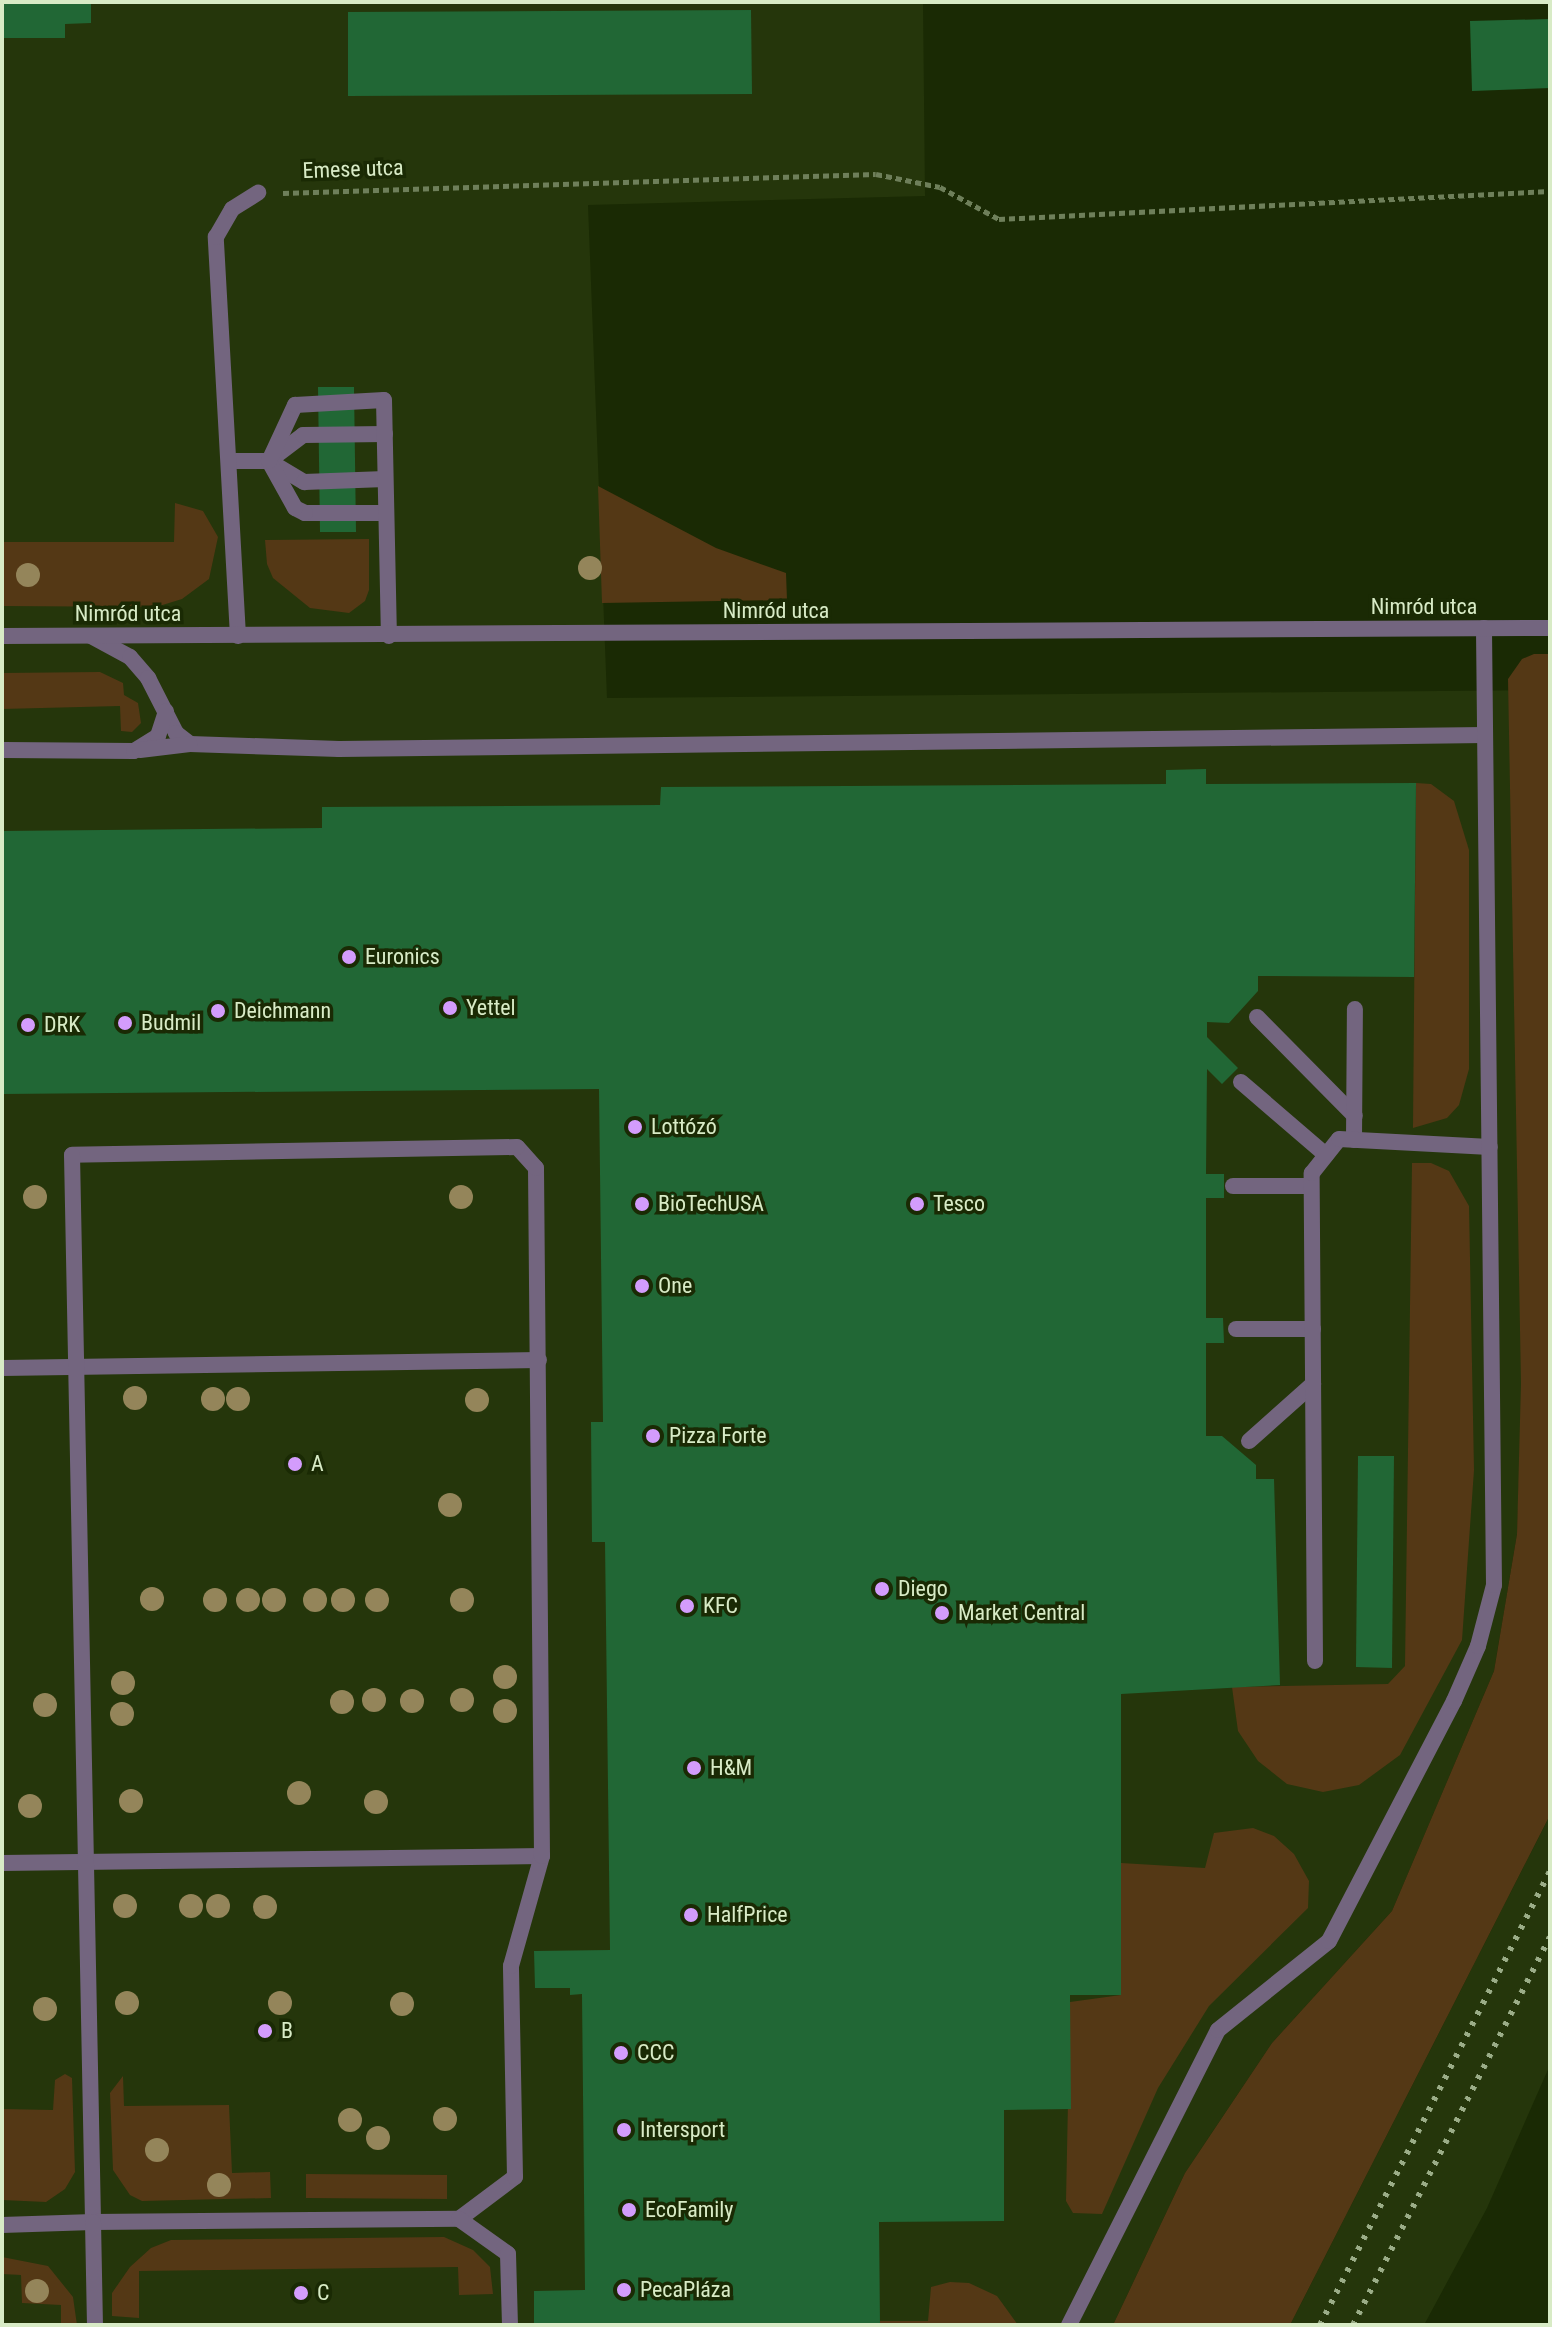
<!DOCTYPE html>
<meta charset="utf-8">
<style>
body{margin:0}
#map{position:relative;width:1552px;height:2327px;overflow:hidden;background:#1a2a04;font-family:"Roboto Condensed",sans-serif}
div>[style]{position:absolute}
.built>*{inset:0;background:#25360b}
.green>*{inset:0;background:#543815}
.building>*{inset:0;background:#216735}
.path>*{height:5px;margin-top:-2.5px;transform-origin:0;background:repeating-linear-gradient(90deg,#6e7f5a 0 6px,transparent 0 10px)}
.service>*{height:16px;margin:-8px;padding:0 8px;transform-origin:8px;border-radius:8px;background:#73657f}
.minor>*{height:16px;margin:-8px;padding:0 8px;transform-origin:8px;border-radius:8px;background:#73657f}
.rail>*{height:6px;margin-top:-3px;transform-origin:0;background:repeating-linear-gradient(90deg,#9bad88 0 4px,transparent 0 12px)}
.trees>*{width:24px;height:24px;margin:-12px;border-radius:50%;background:#94855a}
.dots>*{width:22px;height:22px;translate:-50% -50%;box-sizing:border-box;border:4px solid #1a2a04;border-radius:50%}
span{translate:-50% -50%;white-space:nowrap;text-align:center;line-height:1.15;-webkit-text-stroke:7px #1a2a04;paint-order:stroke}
.street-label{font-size:22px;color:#d8ebc6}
.poi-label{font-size:22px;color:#d8ebc6}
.left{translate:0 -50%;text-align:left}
.frame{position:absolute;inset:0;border:4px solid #d8ebc6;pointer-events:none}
</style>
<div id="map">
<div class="built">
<div style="clip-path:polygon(2px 2px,923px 2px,925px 196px,588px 205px,607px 698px,1550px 690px,1517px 1534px,1494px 1671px,1392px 1911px,1272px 2043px,1185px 2173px,1113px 2325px,2px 2325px)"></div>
<div style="clip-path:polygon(1550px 1815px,1550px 2065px,1487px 2208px,1424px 2325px,1290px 2325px)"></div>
</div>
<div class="green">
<div style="clip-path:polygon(598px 486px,716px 548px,786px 573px,787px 600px,602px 603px)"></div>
<div style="clip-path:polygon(175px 503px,203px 511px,218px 537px,209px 579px,182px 599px,156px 607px,2px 606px,2px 542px,174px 542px)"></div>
<div style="clip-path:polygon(369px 539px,369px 590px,365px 601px,349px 613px,310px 608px,273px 578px,267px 564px,265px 540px)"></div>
<div style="clip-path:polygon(1534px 654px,1550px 654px,1550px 1815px,1290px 2325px,1113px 2325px,1185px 2173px,1272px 2043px,1392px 1911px,1494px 1671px,1517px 1534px,1521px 1383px,1508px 679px,1522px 659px)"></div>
<div style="clip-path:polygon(100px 672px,123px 683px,124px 695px,138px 703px,141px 723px,132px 732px,121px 731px,120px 706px,2px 709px,2px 673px)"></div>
<div style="clip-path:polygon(1416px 783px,1431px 784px,1454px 801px,1469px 850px,1469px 1069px,1459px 1105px,1447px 1118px,1413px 1128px)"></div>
<div style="clip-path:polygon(1412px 1163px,1431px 1163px,1449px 1171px,1469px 1206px,1474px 1470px,1462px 1640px,1400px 1755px,1359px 1785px,1323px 1792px,1287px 1784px,1258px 1761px,1238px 1731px,1232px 1687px,1388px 1684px,1405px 1666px)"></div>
<div style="clip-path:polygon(1253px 1828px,1274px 1836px,1294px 1854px,1309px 1881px,1308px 1908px,1209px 2006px,1158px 2088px,1102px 2214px,1073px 2213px,1066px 2201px,1070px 2002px,1121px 1995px,1121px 1863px,1205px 1868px,1214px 1833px)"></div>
<div style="clip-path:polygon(65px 2074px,72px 2078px,75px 2172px,65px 2189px,46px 2202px,2px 2200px,2px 2109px,53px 2110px,55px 2080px)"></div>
<div style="clip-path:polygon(123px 2076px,124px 2106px,229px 2105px,232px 2173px,270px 2172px,271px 2198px,142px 2201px,130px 2195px,113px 2170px,110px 2093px)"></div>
<div style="clip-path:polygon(306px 2174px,447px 2175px,447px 2199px,306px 2198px)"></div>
<div style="clip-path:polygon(444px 2237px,473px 2250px,490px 2267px,493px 2294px,459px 2295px,458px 2267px,139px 2271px,139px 2318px,112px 2316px,112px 2293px,130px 2267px,151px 2248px,171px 2240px)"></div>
<div style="clip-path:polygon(2px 2257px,48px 2266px,73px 2297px,77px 2325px,61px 2325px,61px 2305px,22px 2303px,21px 2275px,2px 2274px)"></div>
<div style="clip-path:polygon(950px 2282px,969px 2283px,997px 2296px,1018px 2325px,880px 2325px,880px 2321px,928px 2321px,931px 2287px)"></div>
</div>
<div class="building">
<div style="clip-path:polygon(2px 2px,91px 2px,91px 23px,65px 24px,65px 38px,2px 38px)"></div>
<div style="clip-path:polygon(751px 10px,752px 94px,348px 96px,348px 12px)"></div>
<div style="clip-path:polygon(1550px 19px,1550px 88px,1472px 91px,1470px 21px)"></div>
<div style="clip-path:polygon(318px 387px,354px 387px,356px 532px,320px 532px)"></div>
<div style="clip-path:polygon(1206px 769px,1206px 784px,1416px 783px,1414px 977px,1258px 976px,1258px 991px,1229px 1023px,1207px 1022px,1207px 1037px,1238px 1068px,1222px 1084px,1207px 1069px,1206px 1174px,1224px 1174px,1224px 1198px,1206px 1198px,1206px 1318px,1223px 1318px,1224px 1343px,1206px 1343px,1206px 1436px,1222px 1436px,1256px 1465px,1256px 1479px,1274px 1479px,1280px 1685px,1121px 1694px,1121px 1995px,1070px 1995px,1071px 2109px,1004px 2110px,1004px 2221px,879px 2222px,880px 2325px,534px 2325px,534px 2291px,585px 2290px,582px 1994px,570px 1995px,570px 1988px,535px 1988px,534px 1951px,610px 1950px,605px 1542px,592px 1542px,591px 1422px,603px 1422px,599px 1089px,2px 1094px,2px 831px,322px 828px,322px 807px,660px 805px,661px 787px,1166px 784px,1166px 770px)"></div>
<div style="clip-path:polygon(1358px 1456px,1394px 1456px,1392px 1668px,1356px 1667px)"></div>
</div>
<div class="path">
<div style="left:283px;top:193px;width:593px;rotate:-1.84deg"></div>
<div style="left:876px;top:174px;width:65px;rotate:11.5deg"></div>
<div style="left:940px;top:187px;width:67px;rotate:28.5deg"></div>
<div style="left:999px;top:219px;width:552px;rotate:-2.91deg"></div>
</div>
<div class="service">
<div style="left:270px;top:460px;width:41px;rotate:-37.1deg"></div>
<div style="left:303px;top:435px;width:82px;rotate:-0.7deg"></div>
<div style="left:229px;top:461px;width:40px"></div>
<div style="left:269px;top:461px;width:41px;rotate:31deg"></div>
<div style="left:304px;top:482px;width:81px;rotate:-2.1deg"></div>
<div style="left:386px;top:513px;width:81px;rotate:180deg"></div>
<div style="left:305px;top:513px;width:11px;rotate:-153deg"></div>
<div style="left:295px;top:508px;width:54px;rotate:-119deg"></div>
<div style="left:269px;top:461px;width:62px;rotate:-65.1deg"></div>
<div style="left:295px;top:405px;width:89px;rotate:-3.2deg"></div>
<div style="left:384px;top:400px;width:236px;rotate:88.8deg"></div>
<div style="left:91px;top:636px;width:44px;rotate:28.3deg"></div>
<div style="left:130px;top:657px;width:28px;rotate:49deg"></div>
<div style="left:148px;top:678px;width:62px;rotate:63deg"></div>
<div style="left:176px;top:733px;width:18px;rotate:38deg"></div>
<div style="left:190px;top:744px;width:149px;rotate:1.9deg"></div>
<div style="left:339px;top:749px;width:1146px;rotate:-0.7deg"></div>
<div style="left:238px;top:636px;width:400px;rotate:-93.2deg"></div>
<div style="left:216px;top:237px;width:32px;rotate:-60deg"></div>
<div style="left:232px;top:209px;width:31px;rotate:-32deg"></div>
<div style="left:4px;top:750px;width:130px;rotate:0.4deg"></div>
<div style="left:134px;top:751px;width:28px;rotate:-32deg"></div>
<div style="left:158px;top:736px;width:26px;rotate:-72deg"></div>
<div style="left:140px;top:750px;width:50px;rotate:-6.8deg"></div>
<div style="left:1257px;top:1017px;width:139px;rotate:45.3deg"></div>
<div style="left:1241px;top:1082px;width:112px;rotate:40.7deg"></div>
<div style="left:1354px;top:1140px;width:131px;rotate:-89.6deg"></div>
<div style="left:1233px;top:1186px;width:78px"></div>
<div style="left:1236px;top:1329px;width:77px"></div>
<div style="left:2px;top:1368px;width:537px;rotate:-0.85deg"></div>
<div style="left:1249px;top:1441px;width:86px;rotate:-41.7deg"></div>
<div style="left:1315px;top:1661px;width:488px;rotate:-90.4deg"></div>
<div style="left:1312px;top:1173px;width:43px;rotate:-51.5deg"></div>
<div style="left:1339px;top:1139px;width:151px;rotate:3deg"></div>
<div style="left:2px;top:1863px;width:540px;rotate:-0.74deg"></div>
<div style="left:459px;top:2219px;width:70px;rotate:-36.9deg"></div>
<div style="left:515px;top:2177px;width:211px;rotate:-91.1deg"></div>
<div style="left:511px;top:1966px;width:114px;rotate:-74.3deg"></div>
<div style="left:542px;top:1856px;width:688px;rotate:-90.5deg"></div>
<div style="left:536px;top:1168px;width:28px;rotate:-132deg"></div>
<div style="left:517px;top:1147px;width:445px;rotate:179deg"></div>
<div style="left:72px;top:1155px;width:1067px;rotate:88.87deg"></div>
<div style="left:93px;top:2222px;width:366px;rotate:-0.5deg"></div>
<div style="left:459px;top:2219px;width:60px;rotate:35.5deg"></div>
<div style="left:508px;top:2254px;width:71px;rotate:88.4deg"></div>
<div style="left:2px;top:2225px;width:91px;rotate:-1.9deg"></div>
<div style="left:93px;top:2222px;width:103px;rotate:88.9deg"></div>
<div style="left:1069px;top:2325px;width:330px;rotate:-63.2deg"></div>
<div style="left:1218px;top:2030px;width:142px;rotate:-38.7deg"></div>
<div style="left:1329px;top:1941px;width:271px;rotate:-62.5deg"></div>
<div style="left:1454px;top:1701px;width:60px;rotate:-66.4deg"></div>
<div style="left:1478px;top:1646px;width:63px;rotate:-75.3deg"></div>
<div style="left:1494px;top:1585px;width:957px;rotate:-90.6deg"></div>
</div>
<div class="minor">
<div style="left:2px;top:636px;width:1548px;rotate:-0.3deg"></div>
</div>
<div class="rail">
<div style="left:1320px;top:2325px;width:509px;rotate:-63.13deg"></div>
<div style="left:1353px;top:2325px;width:435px;rotate:-63.1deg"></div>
</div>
<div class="trees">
<div style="left:590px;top:568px"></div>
<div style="left:28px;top:575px"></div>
<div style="left:35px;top:1197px"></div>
<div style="left:461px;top:1197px"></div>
<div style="left:135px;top:1398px"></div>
<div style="left:213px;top:1399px"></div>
<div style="left:238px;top:1399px"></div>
<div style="left:477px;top:1400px"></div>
<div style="left:450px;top:1505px"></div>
<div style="left:152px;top:1599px"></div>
<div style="left:215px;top:1600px"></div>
<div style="left:248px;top:1600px"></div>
<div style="left:274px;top:1600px"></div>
<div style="left:315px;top:1600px"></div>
<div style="left:343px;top:1600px"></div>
<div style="left:377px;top:1600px"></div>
<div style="left:462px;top:1600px"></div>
<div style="left:505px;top:1677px"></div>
<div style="left:123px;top:1683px"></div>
<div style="left:374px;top:1700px"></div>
<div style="left:462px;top:1700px"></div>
<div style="left:412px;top:1701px"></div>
<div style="left:342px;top:1702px"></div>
<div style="left:45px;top:1705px"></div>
<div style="left:505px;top:1711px"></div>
<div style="left:122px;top:1714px"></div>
<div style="left:299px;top:1793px"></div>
<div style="left:131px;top:1801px"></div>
<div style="left:376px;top:1802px"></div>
<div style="left:30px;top:1806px"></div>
<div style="left:125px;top:1906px"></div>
<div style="left:191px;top:1906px"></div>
<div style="left:218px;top:1906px"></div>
<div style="left:265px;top:1907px"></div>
<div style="left:127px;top:2003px"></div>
<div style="left:280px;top:2003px"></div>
<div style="left:402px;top:2004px"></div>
<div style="left:45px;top:2009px"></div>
<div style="left:445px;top:2119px"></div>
<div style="left:350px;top:2120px"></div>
<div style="left:378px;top:2138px"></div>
<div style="left:157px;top:2150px"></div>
<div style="left:219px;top:2185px"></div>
<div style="left:37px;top:2291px"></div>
</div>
<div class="dots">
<div style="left:349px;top:957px;background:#d39cfc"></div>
<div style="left:450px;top:1008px;background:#d39cfc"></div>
<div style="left:218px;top:1011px;background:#d39cfc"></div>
<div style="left:125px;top:1023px;background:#d39cfc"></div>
<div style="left:28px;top:1025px;background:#d39cfc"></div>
<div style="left:635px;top:1127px;background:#d39cfc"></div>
<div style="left:642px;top:1204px;background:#d39cfc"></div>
<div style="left:917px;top:1204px;background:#d39cfc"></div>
<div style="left:642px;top:1286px;background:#d39cfc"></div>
<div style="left:653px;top:1436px;background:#d39cfc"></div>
<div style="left:295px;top:1464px;background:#d39cfc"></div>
<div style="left:882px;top:1589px;background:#d39cfc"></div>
<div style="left:687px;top:1606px;background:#d39cfc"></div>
<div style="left:942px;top:1613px;background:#d39cfc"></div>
<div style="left:694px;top:1768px;background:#d39cfc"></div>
<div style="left:691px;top:1915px;background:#d39cfc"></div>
<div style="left:265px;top:2031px;background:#d39cfc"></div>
<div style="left:621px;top:2053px;background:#d39cfc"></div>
<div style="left:624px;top:2130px;background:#d39cfc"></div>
<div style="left:629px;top:2210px;background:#d39cfc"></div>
<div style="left:624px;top:2290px;background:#d39cfc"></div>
<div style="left:301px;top:2293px;background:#d39cfc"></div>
</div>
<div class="street-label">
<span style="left:353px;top:169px;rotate:-2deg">Emese utca</span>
<span style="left:1424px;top:607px">Nimród utca</span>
<span style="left:776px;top:611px">Nimród utca</span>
<span style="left:128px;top:614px">Nimród utca</span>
</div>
<div class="poi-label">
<span class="left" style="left:365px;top:957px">Euronics</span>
<span class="left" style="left:466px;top:1008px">Yettel</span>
<span class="left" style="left:234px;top:1011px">Deichmann</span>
<span class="left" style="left:141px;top:1023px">Budmil</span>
<span class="left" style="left:44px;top:1025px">DRK</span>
<span class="left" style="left:651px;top:1127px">Lottózó</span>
<span class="left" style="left:658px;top:1204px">BioTechUSA</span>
<span class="left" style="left:933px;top:1204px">Tesco</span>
<span class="left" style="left:658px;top:1286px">One</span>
<span class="left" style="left:669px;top:1436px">Pizza Forte</span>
<span class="left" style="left:311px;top:1464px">A</span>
<span class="left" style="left:898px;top:1589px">Diego</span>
<span class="left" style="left:703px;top:1606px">KFC</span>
<span class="left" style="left:958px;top:1613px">Market Central</span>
<span class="left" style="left:710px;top:1768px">H&amp;M</span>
<span class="left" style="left:707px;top:1915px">HalfPrice</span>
<span class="left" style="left:281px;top:2031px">B</span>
<span class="left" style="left:637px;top:2053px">CCC</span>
<span class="left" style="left:640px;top:2130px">Intersport</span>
<span class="left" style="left:645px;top:2210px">EcoFamily</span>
<span class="left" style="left:640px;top:2290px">PecaPláza</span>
<span class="left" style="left:317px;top:2293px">C</span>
</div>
<div class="frame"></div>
</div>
